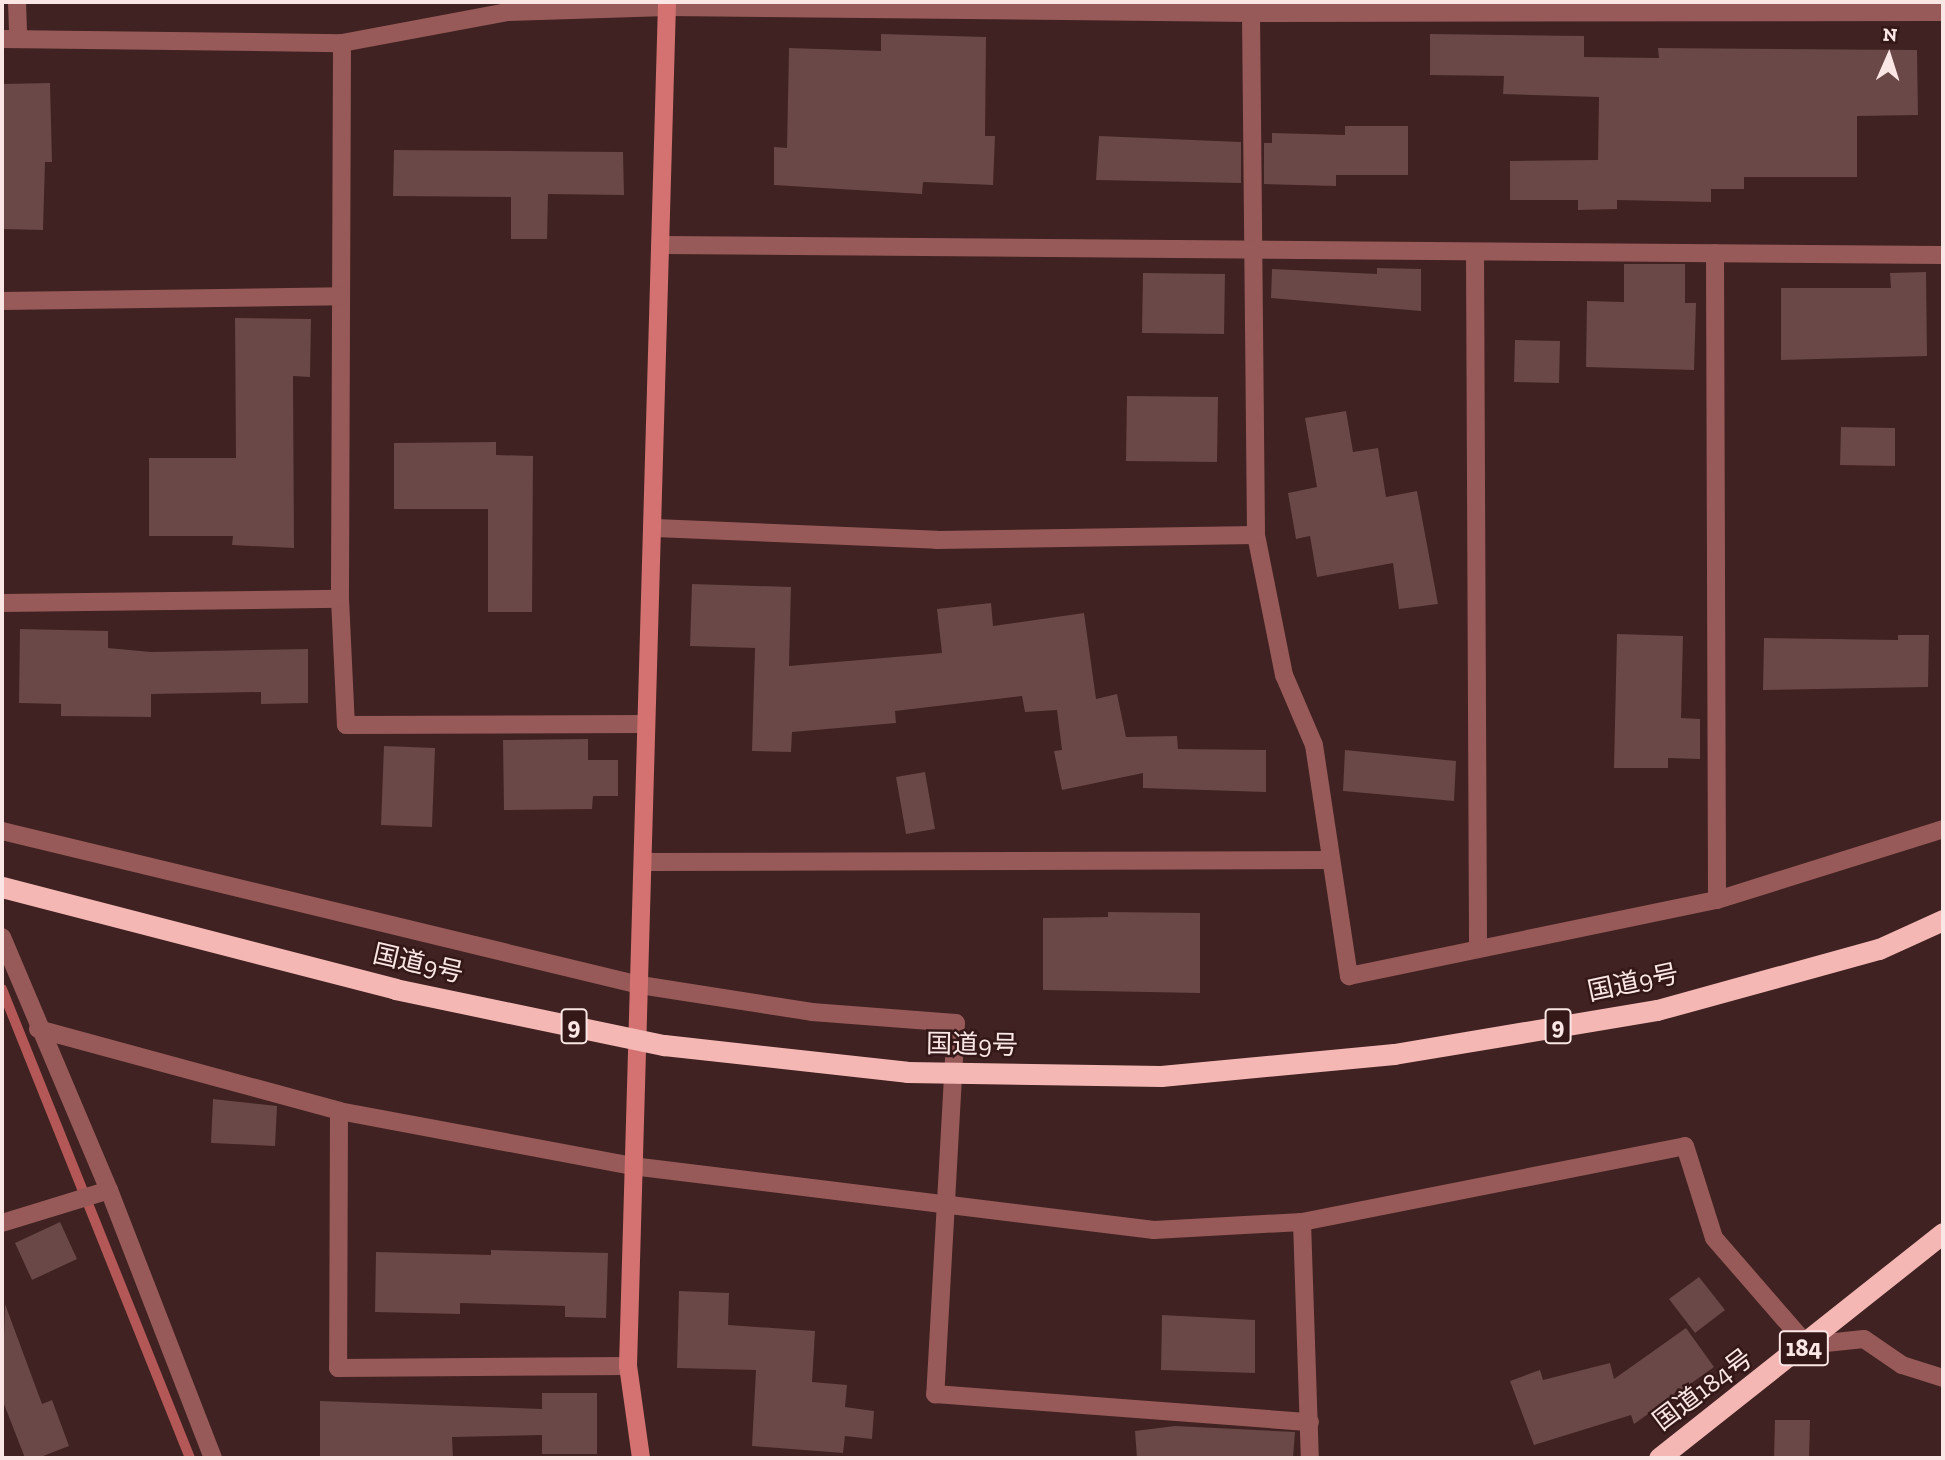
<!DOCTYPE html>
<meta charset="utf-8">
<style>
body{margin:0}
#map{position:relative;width:1945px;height:1460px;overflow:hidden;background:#3f2221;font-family:"Zilla Slab","Noto Sans JP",serif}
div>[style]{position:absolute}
.stream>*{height:10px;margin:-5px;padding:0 5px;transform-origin:5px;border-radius:5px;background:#b35757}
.building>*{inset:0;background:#694847}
.street>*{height:18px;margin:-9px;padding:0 9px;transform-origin:9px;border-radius:9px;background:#975a58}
.secondary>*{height:18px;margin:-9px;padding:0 9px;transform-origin:9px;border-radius:9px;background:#d37270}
.highway>*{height:21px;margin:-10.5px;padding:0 10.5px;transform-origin:10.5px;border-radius:10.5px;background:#f5b7b4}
.highway-bridge>*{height:21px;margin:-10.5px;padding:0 10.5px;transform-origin:10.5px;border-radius:10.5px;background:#f5b7b4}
span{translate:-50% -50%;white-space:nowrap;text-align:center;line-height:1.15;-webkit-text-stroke:5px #341818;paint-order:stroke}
.shield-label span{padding:2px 5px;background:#341818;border:2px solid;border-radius:5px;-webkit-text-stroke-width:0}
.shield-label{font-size:24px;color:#fae6e4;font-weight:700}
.street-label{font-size:26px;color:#fae6e4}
.frame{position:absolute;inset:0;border:4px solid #fae6e4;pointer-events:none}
.north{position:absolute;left:1854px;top:21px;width:70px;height:70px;-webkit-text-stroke:5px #341818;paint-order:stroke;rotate:3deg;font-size:19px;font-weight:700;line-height:28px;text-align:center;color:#fae6e4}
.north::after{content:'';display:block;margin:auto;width:24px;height:32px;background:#fae6e4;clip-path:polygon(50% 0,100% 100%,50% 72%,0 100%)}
</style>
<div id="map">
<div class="stream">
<div style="left:2px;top:989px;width:505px;rotate:68.16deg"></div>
</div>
<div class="building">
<div style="clip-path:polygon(881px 34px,986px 37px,985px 136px,995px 136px,993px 185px,923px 182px,922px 194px,774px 185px,774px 147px,787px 148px,789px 48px,881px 51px)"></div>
<div style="clip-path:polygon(1430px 34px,1584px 36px,1584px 57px,1659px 58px,1658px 48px,1917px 50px,1918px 115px,1857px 116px,1857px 177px,1744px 177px,1744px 189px,1711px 189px,1711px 202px,1617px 200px,1617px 209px,1578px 210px,1578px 200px,1510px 200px,1510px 161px,1598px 160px,1599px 97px,1503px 94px,1504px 76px,1430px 75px)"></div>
<div style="clip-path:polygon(50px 83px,52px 162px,45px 162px,43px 230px,2px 229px,2px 84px)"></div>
<div style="clip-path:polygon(1345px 126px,1408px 126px,1408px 175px,1336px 175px,1336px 186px,1264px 184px,1264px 143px,1272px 143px,1272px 133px,1345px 135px)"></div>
<div style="clip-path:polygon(1099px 136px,1241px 142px,1241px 183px,1096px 180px)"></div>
<div style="clip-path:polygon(394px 150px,623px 152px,624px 195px,548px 194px,547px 239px,511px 239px,511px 197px,393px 196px)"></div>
<div style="clip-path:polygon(1624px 264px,1685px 264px,1685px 303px,1696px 303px,1694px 370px,1586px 367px,1587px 301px,1624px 302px)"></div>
<div style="clip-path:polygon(1377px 268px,1421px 269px,1421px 311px,1271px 298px,1272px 269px,1377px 274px)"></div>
<div style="clip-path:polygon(1926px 272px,1927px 356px,1781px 360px,1781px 288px,1891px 288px,1890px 273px)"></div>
<div style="clip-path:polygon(1143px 273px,1225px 274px,1224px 334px,1142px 333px)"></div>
<div style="clip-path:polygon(235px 318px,311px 319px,310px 377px,293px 376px,294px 548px,232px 545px,233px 536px,149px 536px,149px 458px,236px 458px)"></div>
<div style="clip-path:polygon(1515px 340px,1560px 341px,1559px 383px,1514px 382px)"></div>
<div style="clip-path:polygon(1127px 396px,1218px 397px,1217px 462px,1126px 461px)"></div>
<div style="clip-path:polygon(1346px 411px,1353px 452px,1378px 448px,1386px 497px,1417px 491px,1438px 604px,1399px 609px,1393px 563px,1317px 577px,1310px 536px,1296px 539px,1288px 493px,1317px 487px,1305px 418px)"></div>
<div style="clip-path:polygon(1841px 427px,1895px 428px,1895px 466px,1840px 465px)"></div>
<div style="clip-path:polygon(496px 442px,496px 455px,533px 456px,532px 612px,488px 612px,488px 509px,394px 509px,394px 443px)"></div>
<div style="clip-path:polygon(692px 584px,791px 587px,789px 666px,942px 653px,937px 609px,991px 603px,993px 626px,1084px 613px,1096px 699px,1117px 694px,1126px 737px,1177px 736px,1178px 749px,1266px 750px,1266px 792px,1143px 788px,1143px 773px,1062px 790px,1054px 751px,1062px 750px,1057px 710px,1025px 712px,1022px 696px,895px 711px,896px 723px,792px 732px,791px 752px,752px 751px,755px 648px,690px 646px)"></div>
<div style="clip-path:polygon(20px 629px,108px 631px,108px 648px,151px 652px,308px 649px,308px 703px,261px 704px,261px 692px,151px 694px,151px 717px,61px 716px,61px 704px,19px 703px)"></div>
<div style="clip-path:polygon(1617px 634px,1683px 636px,1681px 718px,1700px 719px,1700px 759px,1668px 758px,1668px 768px,1614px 768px)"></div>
<div style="clip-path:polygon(1898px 635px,1929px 635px,1928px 687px,1763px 690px,1764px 638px,1898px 640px)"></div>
<div style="clip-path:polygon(588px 739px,588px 760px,618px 760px,618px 796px,593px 796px,592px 809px,504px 810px,503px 740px)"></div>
<div style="clip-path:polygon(384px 746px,435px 748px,432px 827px,381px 825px)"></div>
<div style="clip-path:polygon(1345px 750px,1456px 761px,1454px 801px,1343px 791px)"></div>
<div style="clip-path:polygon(925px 772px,935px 829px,906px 834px,896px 777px)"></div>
<div style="clip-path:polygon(1108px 912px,1200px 913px,1200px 993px,1043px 990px,1043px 918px,1108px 917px)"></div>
<div style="clip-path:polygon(213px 1099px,277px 1106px,275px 1146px,211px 1143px)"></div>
<div style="clip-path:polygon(60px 1222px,77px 1259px,32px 1280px,15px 1243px)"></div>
<div style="clip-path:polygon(491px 1250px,608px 1253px,606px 1318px,565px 1317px,565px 1306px,460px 1303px,460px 1314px,375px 1312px,376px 1252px,491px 1255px)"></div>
<div style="clip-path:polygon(1699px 1277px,1725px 1310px,1695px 1333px,1669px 1299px)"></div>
<div style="clip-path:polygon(679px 1291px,729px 1293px,728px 1325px,815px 1331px,812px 1382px,847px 1385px,845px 1407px,874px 1411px,872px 1439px,845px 1436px,843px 1453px,752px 1446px,756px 1370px,677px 1368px)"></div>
<div style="clip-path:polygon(5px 1304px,42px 1404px,52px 1400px,69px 1446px,38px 1458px,25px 1458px,2px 1399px)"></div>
<div style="clip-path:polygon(1162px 1315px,1255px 1320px,1255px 1373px,1161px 1370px)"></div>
<div style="clip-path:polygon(1686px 1328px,1714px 1367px,1634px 1424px,1631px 1415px,1534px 1445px,1510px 1381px,1540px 1370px,1543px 1380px,1610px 1363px,1614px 1379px)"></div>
<div style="clip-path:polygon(542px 1393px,597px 1393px,597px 1454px,542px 1454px,542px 1435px,452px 1437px,453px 1458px,320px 1456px,320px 1401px,542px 1409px)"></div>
<div style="clip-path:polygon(1775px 1420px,1810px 1420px,1809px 1458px,1774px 1458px)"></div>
<div style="clip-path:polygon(1175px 1426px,1295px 1432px,1293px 1458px,1137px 1458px,1135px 1431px)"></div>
</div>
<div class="street">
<div style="left:17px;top:2px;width:37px;rotate:88deg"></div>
<div style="left:1251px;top:13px;width:522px;rotate:89.45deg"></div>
<div style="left:1256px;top:535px;width:143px;rotate:78.7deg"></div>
<div style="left:1284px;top:675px;width:76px;rotate:66.8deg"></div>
<div style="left:1314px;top:745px;width:234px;rotate:81.4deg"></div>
<div style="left:1349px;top:976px;width:376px;rotate:-11.7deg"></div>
<div style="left:1717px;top:900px;width:237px;rotate:-17.4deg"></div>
<div style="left:2px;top:39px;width:340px;rotate:0.7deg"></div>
<div style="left:342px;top:43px;width:169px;rotate:-10.6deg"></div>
<div style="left:508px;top:12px;width:159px;rotate:-1.8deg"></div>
<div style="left:667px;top:7px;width:584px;rotate:0.59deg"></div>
<div style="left:1251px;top:13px;width:692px;rotate:-0.08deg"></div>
<div style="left:342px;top:43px;width:556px;rotate:90.21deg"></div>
<div style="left:340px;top:599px;width:126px;rotate:87.3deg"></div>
<div style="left:346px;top:725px;width:300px;rotate:-0.2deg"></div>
<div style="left:664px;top:245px;width:1279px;rotate:0.45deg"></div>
<div style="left:1475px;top:252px;width:696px;rotate:89.75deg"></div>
<div style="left:1715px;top:253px;width:647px;rotate:89.82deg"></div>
<div style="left:2px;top:301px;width:339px;rotate:-0.8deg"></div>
<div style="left:655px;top:528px;width:282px;rotate:2.4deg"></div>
<div style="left:937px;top:540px;width:319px;rotate:-0.9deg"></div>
<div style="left:2px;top:603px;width:338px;rotate:-0.7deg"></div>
<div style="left:2px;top:831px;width:656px;rotate:13.57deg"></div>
<div style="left:640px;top:985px;width:174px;rotate:8.9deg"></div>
<div style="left:812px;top:1012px;width:144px;rotate:4.4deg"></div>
<div style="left:956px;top:1023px;width:372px;rotate:93.2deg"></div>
<div style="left:935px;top:1394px;width:376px;rotate:4.3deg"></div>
<div style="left:645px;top:862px;width:683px;rotate:-0.17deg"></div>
<div style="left:2px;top:937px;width:275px;rotate:67.1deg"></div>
<div style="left:109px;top:1190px;width:287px;rotate:68.8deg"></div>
<div style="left:38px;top:1029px;width:312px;rotate:15.2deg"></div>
<div style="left:339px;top:1111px;width:298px;rotate:10.6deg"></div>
<div style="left:632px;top:1166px;width:526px;rotate:6.99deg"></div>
<div style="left:1154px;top:1230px;width:148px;rotate:-3.1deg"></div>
<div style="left:1302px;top:1222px;width:390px;rotate:-11.2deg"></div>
<div style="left:1685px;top:1146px;width:96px;rotate:72.5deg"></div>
<div style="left:1714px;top:1238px;width:142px;rotate:49deg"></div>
<div style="left:1807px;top:1345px;width:57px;rotate:-6deg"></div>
<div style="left:1864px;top:1339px;width:46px;rotate:34.4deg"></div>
<div style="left:1902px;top:1365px;width:43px;rotate:17.6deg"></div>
<div style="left:339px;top:1111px;width:257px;rotate:90.2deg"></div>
<div style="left:338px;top:1368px;width:290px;rotate:-0.4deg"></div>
<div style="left:1302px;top:1222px;width:236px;rotate:88.1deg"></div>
<div style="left:2px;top:1223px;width:112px;rotate:-17.1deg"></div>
</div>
<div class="secondary">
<div style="left:641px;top:1458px;width:93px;rotate:-98deg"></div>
<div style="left:628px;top:1366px;width:1365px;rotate:-88.36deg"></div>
</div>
<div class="highway">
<div style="left:1161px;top:1076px;width:234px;rotate:-5.4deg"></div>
<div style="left:1394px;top:1054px;width:267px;rotate:-9.5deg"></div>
<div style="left:1657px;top:1010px;width:230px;rotate:-15.4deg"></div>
<div style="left:1879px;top:949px;width:70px;rotate:-24.4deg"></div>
<div style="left:1659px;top:1458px;width:362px;rotate:-38.4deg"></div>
</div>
<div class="highway-bridge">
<div style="left:2px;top:887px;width:406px;rotate:14.5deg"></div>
<div style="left:395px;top:989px;width:275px;rotate:11.8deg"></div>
<div style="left:664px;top:1045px;width:244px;rotate:6.3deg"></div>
<div style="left:907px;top:1072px;width:254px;rotate:0.9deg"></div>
</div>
<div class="shield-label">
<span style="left:574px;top:1026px">9</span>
<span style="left:1558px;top:1026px">9</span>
<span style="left:1804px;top:1348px">184</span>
</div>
<div class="street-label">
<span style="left:418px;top:964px;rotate:13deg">国道9号</span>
<span style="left:1633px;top:983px;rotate:-12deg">国道9号</span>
<span style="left:972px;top:1045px;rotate:1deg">国道9号</span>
<span style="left:1703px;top:1390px;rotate:-37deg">国道184号</span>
</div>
<div class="frame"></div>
<div class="north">N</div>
</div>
